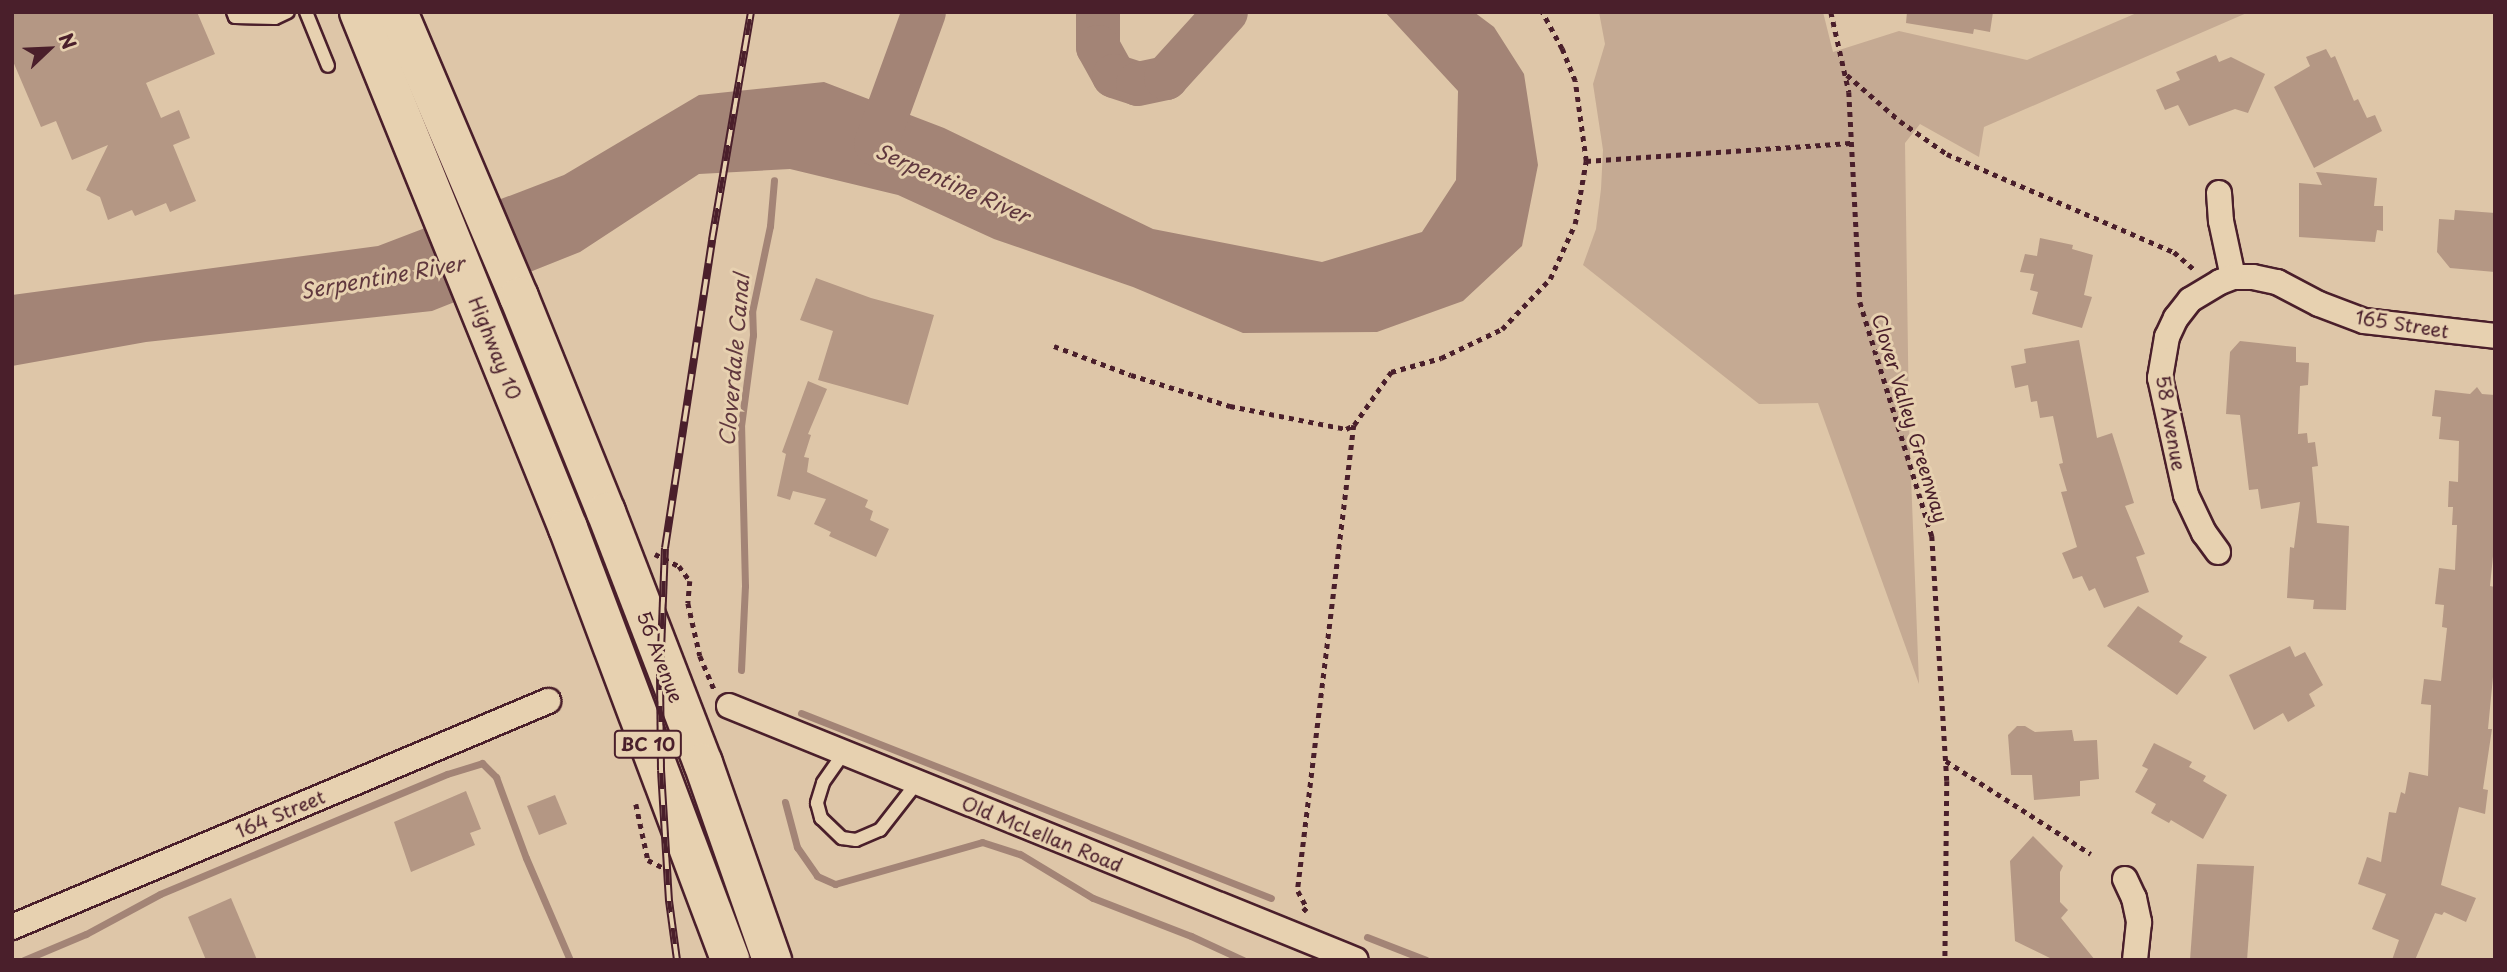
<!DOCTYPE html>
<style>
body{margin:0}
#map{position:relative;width:2507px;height:972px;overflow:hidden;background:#dec6a8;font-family:"Playpen Sans",sans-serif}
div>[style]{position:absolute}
.green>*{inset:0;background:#c5aa93}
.water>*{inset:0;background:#a38476}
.stream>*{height:7px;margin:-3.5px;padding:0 3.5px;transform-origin:3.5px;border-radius:3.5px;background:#a38476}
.river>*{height:44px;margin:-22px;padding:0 22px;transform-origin:22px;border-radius:22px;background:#a38476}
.building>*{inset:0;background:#b49784}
.path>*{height:4.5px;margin-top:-2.25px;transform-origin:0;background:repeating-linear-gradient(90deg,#4a1f2b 0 5px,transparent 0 10px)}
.roads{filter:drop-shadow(2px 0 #4a1f2b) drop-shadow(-2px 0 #4a1f2b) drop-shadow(0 2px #4a1f2b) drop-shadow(0 -2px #4a1f2b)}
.service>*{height:12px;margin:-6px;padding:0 6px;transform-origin:6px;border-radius:6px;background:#e7d1b0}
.minor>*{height:24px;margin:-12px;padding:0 12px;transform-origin:12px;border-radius:12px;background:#e7d1b0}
.trunk>*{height:38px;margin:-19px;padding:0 19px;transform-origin:19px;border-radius:19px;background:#e7d1b0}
.rail>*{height:8px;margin-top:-4px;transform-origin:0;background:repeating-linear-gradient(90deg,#e7d1b0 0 16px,#4a1f2b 0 32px);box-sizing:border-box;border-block:2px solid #4a1f2b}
span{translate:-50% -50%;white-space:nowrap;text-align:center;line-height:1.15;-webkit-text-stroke:6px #e7d1b0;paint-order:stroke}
.shield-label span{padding:2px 5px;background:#e7d1b0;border:2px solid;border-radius:5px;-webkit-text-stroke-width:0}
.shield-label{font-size:18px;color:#4a1f2b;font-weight:700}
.street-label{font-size:19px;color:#4a1f2b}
.water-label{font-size:21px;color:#60383e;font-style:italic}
.frame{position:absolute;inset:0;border:14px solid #4a1f2b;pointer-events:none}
.north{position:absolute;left:14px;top:14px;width:70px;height:70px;-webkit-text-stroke:5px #e7d1b0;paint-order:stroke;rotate:67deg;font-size:19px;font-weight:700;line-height:28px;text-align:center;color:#4a1f2b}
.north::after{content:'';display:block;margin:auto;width:24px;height:32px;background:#4a1f2b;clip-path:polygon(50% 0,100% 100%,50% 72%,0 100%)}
</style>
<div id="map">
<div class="green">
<div style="clip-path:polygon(1599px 12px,1823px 12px,1833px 52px,1899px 31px,2027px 60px,2139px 12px,2249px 12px,1984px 127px,1979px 157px,1920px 124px,1905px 143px,1909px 424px,1919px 684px,1818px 403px,1759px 404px,1583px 265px,1596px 229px,1601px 189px,1603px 150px,1593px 84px,1605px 44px)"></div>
</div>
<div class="water">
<div style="clip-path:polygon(1385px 12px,1474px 12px,1494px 27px,1524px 74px,1538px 165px,1522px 246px,1463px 301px,1377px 332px,1243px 333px,1133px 287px,994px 239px,898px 195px,790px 169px,699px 174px,580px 252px,432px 311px,146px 342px,12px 366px,12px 295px,378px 246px,564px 175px,699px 95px,824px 82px,944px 128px,1153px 229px,1322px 262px,1422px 232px,1456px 180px,1458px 91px)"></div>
</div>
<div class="stream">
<div style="left:741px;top:670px;width:84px;rotate:-87.3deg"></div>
<div style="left:745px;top:586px;width:160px;rotate:-91.4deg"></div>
<div style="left:741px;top:426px;width:92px;rotate:-82.5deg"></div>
<div style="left:753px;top:335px;width:23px;rotate:-92deg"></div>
<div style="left:752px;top:312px;width:88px;rotate:-78.2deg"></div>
<div style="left:770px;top:226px;width:46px;rotate:-85deg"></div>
<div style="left:801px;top:713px;width:505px;rotate:21.49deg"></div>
<div style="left:785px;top:802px;width:47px;rotate:75.1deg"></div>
<div style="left:797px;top:847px;width:35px;rotate:55deg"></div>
<div style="left:817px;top:876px;width:20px;rotate:24deg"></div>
<div style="left:835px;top:884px;width:153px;rotate:-15.9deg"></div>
<div style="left:982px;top:842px;width:40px;rotate:18deg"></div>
<div style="left:1020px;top:854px;width:85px;rotate:31.1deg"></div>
<div style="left:1093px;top:898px;width:105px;rotate:21.2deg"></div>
<div style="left:1191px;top:936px;width:57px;rotate:24.8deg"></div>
<div style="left:1367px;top:937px;width:63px;rotate:21.3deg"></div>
<div style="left:24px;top:960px;width:67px;rotate:-22.8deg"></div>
<div style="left:86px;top:934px;width:84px;rotate:-28.4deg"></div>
<div style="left:160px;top:894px;width:311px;rotate:-22.7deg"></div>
<div style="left:447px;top:774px;width:37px;rotate:-17deg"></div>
<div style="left:482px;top:763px;width:20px;rotate:45deg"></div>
<div style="left:496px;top:777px;width:86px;rotate:69.7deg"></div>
<div style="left:526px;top:858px;width:111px;rotate:66.7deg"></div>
</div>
<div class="river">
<div style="left:1098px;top:12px;width:35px;rotate:90deg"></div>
<div style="left:1098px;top:47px;width:33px;rotate:61deg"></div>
<div style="left:1114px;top:76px;width:25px;rotate:18deg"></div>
<div style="left:1138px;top:84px;width:29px;rotate:-12deg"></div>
<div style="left:1166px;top:78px;width:89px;rotate:-47.7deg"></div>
<div style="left:876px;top:144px;width:140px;rotate:-70deg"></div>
</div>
<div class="building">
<div style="clip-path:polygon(12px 12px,197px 12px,215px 54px,146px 83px,161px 118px,179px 110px,190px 138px,173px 145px,196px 201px,170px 212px,166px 203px,135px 216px,132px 210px,108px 220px,100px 197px,86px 190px,108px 145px,72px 160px,56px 121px,41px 127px,12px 59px)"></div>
<div style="clip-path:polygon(1907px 12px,1993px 12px,1990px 32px,1974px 29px,1973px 34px,1906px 23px)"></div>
<div style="clip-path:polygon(2326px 49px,2331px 58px,2335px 56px,2354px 101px,2358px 99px,2367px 118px,2375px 115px,2382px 131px,2314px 168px,2274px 87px,2310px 66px,2306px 57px)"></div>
<div style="clip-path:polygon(2216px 55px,2219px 62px,2231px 57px,2265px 74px,2248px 113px,2235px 109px,2189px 126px,2178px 105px,2165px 110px,2156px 90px,2180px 80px,2176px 72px)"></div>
<div style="clip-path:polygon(2316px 172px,2377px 178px,2374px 206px,2383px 206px,2383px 231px,2377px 230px,2375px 242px,2299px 237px,2299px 183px,2322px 185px)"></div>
<div style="clip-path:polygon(2455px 210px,2495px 213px,2495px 272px,2450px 268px,2437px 252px,2439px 219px,2454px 220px)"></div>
<div style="clip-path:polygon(2040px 238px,2073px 245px,2072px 249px,2093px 255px,2084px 295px,2092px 297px,2082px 328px,2032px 314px,2038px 292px,2030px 290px,2034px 274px,2020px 272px,2025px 254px,2037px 256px)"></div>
<div style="clip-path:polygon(816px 278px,871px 298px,934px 315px,908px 405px,818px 380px,833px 331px,800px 320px)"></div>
<div style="clip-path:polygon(2079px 340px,2097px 438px,2112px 433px,2134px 503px,2125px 506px,2145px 554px,2136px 557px,2149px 592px,2104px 608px,2095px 588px,2089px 591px,2082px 576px,2073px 579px,2062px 553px,2077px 547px,2061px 492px,2067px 491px,2059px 464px,2063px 463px,2053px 416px,2040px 418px,2037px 401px,2031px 402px,2028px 385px,2015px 388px,2011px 366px,2026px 363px,2024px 349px)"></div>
<div style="clip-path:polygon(2240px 341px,2296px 347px,2296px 362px,2309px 363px,2308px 385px,2300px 386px,2298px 434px,2307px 433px,2308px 443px,2315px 442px,2318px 466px,2312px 467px,2317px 523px,2349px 526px,2346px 610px,2313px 609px,2314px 600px,2287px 598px,2290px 547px,2294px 548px,2300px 502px,2261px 509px,2258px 489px,2249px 490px,2240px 415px,2226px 414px,2230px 352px)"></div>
<div style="clip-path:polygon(808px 381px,827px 389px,808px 434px,811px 435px,804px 457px,809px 458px,807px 472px,868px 500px,865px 507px,873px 511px,870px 520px,889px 529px,876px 557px,829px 536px,831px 532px,814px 524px,826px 499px,793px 491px,790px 500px,777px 496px,786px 454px,782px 452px)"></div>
<div style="clip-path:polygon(2477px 387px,2482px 394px,2495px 395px,2495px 536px,2490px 586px,2495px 587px,2495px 656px,2488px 729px,2492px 729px,2483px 789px,2488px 790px,2485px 814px,2459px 807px,2441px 885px,2476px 898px,2466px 922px,2444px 912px,2442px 915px,2435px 913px,2415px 960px,2392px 960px,2399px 940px,2372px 929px,2386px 894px,2358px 884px,2367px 857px,2381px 862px,2389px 812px,2396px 813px,2401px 792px,2405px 794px,2409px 772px,2428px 776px,2431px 705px,2421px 704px,2424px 679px,2441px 681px,2447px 628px,2442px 627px,2444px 605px,2435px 604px,2439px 568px,2455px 570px,2457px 525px,2452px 525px,2453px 507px,2448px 507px,2449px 481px,2458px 482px,2459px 441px,2439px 439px,2441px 417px,2432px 416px,2435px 390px,2470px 394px)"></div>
<div style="clip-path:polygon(2138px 606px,2183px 636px,2179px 642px,2207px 657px,2177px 695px,2107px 646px)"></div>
<div style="clip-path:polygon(2290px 646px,2295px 657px,2305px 652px,2323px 685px,2309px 694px,2315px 706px,2288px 722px,2283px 713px,2254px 730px,2229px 675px)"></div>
<div style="clip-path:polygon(2017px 726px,2025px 726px,2035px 732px,2072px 730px,2074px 741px,2097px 740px,2099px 779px,2080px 781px,2080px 796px,2034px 800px,2032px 775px,2011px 775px,2008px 735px)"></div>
<div style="clip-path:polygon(2154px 743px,2192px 762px,2189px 767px,2206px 776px,2203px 781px,2227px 795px,2203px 839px,2171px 820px,2169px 823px,2151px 813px,2156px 804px,2135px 792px,2148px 769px,2142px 766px)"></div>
<div style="clip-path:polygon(466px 791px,481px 829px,470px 833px,475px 845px,411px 872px,394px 822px)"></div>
<div style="clip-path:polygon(555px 795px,567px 824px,539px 835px,527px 806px)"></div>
<div style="clip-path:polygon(2033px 836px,2063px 866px,2060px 872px,2060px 902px,2068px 910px,2061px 918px,2095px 960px,2054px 960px,2015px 941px,2010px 861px)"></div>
<div style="clip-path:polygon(2197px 864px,2254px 866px,2247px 960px,2190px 960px)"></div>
<div style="clip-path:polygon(231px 898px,257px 960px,206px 960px,188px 917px)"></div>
</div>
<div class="path">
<div style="left:1831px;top:12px;width:82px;rotate:77.3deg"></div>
<div style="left:1849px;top:92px;width:210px;rotate:87deg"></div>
<div style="left:1860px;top:302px;width:245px;rotate:72.9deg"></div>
<div style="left:1932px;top:536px;width:245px;rotate:86.5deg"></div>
<div style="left:1947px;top:781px;width:179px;rotate:90.6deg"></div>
<div style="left:1847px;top:75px;width:70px;rotate:41deg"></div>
<div style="left:1900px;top:121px;width:57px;rotate:35.1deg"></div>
<div style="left:1947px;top:154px;width:247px;rotate:23.4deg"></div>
<div style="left:2174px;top:252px;width:29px;rotate:41deg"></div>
<div style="left:1586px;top:161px;width:268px;rotate:-3.9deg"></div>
<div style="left:1054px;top:346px;width:82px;rotate:20.6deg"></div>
<div style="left:1131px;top:375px;width:104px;rotate:17.4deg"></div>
<div style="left:1230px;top:406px;width:118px;rotate:11.2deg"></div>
<div style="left:1346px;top:429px;width:9px;rotate:-27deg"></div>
<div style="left:1354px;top:425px;width:469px;rotate:96.9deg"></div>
<div style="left:1298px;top:891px;width:19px;rotate:62deg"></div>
<div style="left:1307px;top:908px;width:7px;rotate:135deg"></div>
<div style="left:1354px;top:425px;width:65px;rotate:-55.1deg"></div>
<div style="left:1391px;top:372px;width:52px;rotate:-15.6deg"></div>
<div style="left:1441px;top:358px;width:68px;rotate:-25.4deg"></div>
<div style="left:1502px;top:329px;width:69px;rotate:-46.2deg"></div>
<div style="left:1550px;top:279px;width:60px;rotate:-65.6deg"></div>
<div style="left:1575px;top:224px;width:64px;rotate:-80.1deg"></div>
<div style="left:1586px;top:161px;width:81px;rotate:-97.8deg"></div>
<div style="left:1575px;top:81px;width:35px;rotate:-112deg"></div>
<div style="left:1562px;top:49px;width:42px;rotate:-118.4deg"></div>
<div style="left:655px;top:554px;width:27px;rotate:27deg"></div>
<div style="left:679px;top:566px;width:19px;rotate:54deg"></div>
<div style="left:690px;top:581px;width:22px;rotate:95deg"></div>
<div style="left:688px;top:603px;width:54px;rotate:77.2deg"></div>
<div style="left:700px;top:656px;width:38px;rotate:67deg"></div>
<div style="left:1946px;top:761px;width:172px;rotate:32.7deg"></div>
<div style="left:636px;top:804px;width:57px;rotate:77.9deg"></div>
<div style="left:648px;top:860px;width:18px;rotate:27deg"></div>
</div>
<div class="roads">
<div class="service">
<div style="left:233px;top:12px;width:5px;rotate:68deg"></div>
<div style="left:235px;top:17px;width:40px;rotate:1.4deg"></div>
<div style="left:275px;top:18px;width:14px;rotate:-25deg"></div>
<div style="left:306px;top:12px;width:58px;rotate:67.8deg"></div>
<div style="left:843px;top:754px;width:35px;rotate:125deg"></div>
<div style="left:823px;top:783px;width:21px;rotate:107deg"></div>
<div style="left:817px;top:803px;width:16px;rotate:75deg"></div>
<div style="left:821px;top:818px;width:29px;rotate:44deg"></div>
<div style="left:842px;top:838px;width:14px;rotate:8deg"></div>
<div style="left:856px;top:840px;width:26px;rotate:-23deg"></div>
<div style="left:880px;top:830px;width:58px;rotate:-52deg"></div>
</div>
<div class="minor">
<div style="left:2219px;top:193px;width:28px;rotate:86deg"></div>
<div style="left:2221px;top:221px;width:57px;rotate:77.9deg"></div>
<div style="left:2218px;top:552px;width:24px;rotate:-126deg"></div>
<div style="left:2204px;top:533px;width:42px;rotate:-115.3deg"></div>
<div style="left:2186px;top:495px;width:120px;rotate:-102.5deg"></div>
<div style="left:2160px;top:378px;width:42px;rotate:-80.3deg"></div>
<div style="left:2167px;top:337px;width:21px;rotate:-65deg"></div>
<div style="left:2176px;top:318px;width:23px;rotate:-52deg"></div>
<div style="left:2190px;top:300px;width:35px;rotate:-31deg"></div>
<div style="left:2220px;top:282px;width:14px;rotate:-21deg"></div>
<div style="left:2233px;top:277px;width:20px"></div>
<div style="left:2253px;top:277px;width:25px;rotate:12deg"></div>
<div style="left:2277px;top:282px;width:47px;rotate:27.6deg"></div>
<div style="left:2319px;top:304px;width:48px;rotate:20.7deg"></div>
<div style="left:2364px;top:321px;width:132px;rotate:6.5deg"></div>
<div style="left:729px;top:706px;width:676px;rotate:22.05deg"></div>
<div style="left:2125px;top:879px;width:21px;rotate:65deg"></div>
<div style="left:2134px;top:898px;width:25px;rotate:78deg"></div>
<div style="left:2139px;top:922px;width:38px;rotate:96deg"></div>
<div style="left:12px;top:927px;width:582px;rotate:-22.86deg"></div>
</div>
<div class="trunk">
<div style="left:359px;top:12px;width:557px;rotate:67.95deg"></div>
<div style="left:568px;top:528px;width:461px;rotate:69.4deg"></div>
<div style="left:398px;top:12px;width:310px;rotate:67deg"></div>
<div style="left:519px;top:297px;width:232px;rotate:68deg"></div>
<div style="left:606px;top:512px;width:269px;rotate:68.9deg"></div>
<div style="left:703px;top:763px;width:209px;rotate:70.7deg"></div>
</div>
</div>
<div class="rail">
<div style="left:677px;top:960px;width:60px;rotate:-97.7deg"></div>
<div style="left:669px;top:901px;width:131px;rotate:-93.5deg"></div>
<div style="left:661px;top:770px;width:93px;rotate:-90.6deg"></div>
<div style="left:660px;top:677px;width:129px;rotate:-87.8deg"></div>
<div style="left:665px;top:548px;width:312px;rotate:-81.3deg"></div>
<div style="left:712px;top:240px;width:231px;rotate:-80.3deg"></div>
</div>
<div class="shield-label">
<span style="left:648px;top:744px">BC 10</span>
</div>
<div class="street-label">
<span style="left:2402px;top:324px;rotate:9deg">165 Street</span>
<span style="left:495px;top:348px;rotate:68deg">Highway 10</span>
<span style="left:1910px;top:418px;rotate:73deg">Clover Valley Greenway</span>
<span style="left:2171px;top:423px;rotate:80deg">58 Avenue</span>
<span style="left:660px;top:657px;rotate:69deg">56 Avenue</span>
<span style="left:280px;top:814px;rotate:-23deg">164 Street</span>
<span style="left:1042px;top:834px;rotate:22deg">Old McLellan Road</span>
</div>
<div class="water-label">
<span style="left:953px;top:182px;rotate:24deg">Serpentine River</span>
<span style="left:382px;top:276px;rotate:-10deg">Serpentine River</span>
<span style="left:733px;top:360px;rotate:-85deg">Cloverdale Canal</span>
</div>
<div class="frame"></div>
<div class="north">N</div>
</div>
